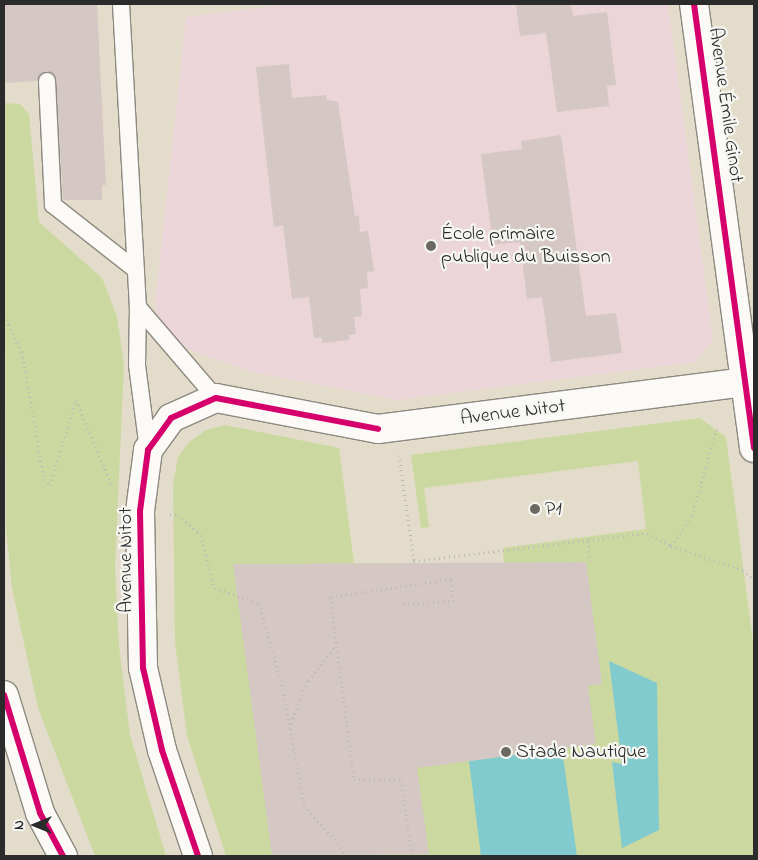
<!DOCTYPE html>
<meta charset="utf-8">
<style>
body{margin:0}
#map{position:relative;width:758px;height:860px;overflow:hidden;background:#e4dcca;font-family:"Indie Flower",sans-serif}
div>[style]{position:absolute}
.built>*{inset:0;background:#ebd5d8}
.green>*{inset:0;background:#cbd9a1}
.water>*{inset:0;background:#81cace}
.building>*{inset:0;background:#d4c7c4}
.path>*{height:3px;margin-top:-1.5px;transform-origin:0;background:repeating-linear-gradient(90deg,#bcbbb7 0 1px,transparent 0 5px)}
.roads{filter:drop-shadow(1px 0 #8d8980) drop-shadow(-1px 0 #8d8980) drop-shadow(0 1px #8d8980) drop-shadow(0 -1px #8d8980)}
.lane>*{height:16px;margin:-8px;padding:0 8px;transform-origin:8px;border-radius:8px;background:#fbfaf7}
.street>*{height:28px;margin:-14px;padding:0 14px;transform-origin:14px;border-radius:14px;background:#fbfaf7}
.cycleway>*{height:6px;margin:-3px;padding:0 3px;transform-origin:3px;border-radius:3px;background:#d6006c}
.dots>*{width:14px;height:14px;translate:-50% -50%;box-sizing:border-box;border:2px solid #f6f6f2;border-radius:50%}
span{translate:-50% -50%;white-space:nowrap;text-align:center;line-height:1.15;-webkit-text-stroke:4.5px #f6f6f2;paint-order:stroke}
.street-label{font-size:20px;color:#2b2b2b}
.poi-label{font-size:20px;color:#2b2b2b}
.left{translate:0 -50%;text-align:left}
.frame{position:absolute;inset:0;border:5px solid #2b2b2b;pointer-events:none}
.north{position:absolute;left:10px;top:800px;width:50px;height:50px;-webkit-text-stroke:4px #f6f6f2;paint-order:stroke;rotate:270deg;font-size:14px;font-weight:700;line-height:20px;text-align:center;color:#2b2b2b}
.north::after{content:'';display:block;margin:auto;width:18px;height:22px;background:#2b2b2b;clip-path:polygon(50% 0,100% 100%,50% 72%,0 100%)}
</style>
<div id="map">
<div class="built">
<div style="clip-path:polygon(291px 4px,668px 4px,713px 339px,696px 362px,397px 400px,252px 372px,190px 350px,177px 340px,157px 316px,155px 304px,186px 17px)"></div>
</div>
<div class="green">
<div style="clip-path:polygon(4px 103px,20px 104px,29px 114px,39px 222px,102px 278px,117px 316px,124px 365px,115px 567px,119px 646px,130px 735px,166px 856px,95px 856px,38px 708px,12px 588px,6px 529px)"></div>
<div style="clip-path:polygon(700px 418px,726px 437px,754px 649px,754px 856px,226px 856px,187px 736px,175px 642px,173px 486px,178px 457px,189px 442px,206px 430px,225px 425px,339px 448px,354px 563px,482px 563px,483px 573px,504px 570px,503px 548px,646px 529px,638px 461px,424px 488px,429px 527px,421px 528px,411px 455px)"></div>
</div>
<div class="water">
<div style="clip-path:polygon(609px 661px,657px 683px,659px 830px,622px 848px,612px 762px,622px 764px)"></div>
<div style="clip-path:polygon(562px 749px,577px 856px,481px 856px,469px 761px)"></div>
</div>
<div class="building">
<div style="clip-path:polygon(4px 4px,97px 4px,106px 185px,102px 185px,102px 200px,63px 200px,55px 75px,46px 71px,37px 81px,4px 83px)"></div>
<div style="clip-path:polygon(516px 4px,571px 4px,573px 16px,607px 12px,616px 85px,607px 86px,609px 106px,557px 112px,546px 33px,520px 36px)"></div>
<div style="clip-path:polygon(289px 64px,292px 98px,326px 95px,327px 100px,338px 102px,355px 216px,359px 215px,360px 232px,368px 231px,374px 271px,367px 272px,368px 288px,360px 289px,362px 316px,354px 317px,356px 334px,349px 335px,349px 340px,322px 343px,322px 338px,314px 338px,309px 297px,292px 299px,283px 225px,274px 227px,256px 67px)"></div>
<div style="clip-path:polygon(561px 135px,586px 316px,616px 313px,622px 353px,551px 362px,542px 297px,527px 299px,520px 242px,493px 245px,481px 154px,522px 149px,521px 141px)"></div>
<div style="clip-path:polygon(586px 562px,602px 684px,588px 686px,596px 744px,417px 768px,429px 854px,272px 856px,233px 564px)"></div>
</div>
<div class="path">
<div style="left:4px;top:315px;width:41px;rotate:64.1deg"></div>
<div style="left:22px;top:352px;width:129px;rotate:80.2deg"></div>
<div style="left:44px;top:479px;width:8px;rotate:45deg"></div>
<div style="left:50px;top:485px;width:89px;rotate:-73deg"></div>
<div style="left:76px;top:400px;width:93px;rotate:67.3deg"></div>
<div style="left:399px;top:455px;width:107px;rotate:81.9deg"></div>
<div style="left:414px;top:561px;width:235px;rotate:-6.9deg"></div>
<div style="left:647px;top:533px;width:27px;rotate:28deg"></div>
<div style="left:671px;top:546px;width:76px;rotate:18.4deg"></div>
<div style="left:743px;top:570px;width:14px;rotate:39deg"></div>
<div style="left:170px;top:514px;width:8px;rotate:7deg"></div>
<div style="left:178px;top:515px;width:30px;rotate:41deg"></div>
<div style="left:201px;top:535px;width:55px;rotate:76.2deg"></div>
<div style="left:214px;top:588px;width:47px;rotate:18.4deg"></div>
<div style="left:259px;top:603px;width:89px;rotate:74.4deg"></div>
<div style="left:283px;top:689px;width:119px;rotate:79.8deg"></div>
<div style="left:304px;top:806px;width:50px;rotate:47.4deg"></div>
<div style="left:338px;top:843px;width:14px;rotate:65deg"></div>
<div style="left:588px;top:541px;width:21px;rotate:85deg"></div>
<div style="left:671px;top:546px;width:37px;rotate:-55deg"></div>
<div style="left:692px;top:516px;width:89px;rotate:-74.4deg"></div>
<div style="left:716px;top:430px;width:5px;rotate:-11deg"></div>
<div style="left:403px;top:604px;width:50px;rotate:-3.4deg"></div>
<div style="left:453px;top:601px;width:22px;rotate:-95deg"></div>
<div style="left:451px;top:579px;width:122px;rotate:171.5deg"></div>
<div style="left:330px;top:597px;width:184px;rotate:82.5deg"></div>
<div style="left:354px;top:779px;width:47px;rotate:1.2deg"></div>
<div style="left:401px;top:780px;width:77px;rotate:81.8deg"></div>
<div style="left:289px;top:728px;width:52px;rotate:-68.4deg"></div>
<div style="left:308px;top:680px;width:43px;rotate:-50.7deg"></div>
</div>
<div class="roads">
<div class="lane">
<div style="left:121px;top:4px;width:303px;rotate:86.8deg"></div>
<div style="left:138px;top:307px;width:58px;rotate:91deg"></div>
<div style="left:137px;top:365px;width:86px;rotate:82.6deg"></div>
<div style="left:47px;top:81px;width:124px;rotate:87.2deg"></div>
<div style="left:53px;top:205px;width:105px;rotate:38.1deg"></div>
<div style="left:138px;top:307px;width:120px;rotate:49.4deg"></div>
</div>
<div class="street">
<div style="left:694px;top:4px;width:448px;rotate:82.3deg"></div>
<div style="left:4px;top:695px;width:123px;rotate:73deg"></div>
<div style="left:40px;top:813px;width:49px;rotate:61.9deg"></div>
<div style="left:198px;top:856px;width:112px;rotate:-108.8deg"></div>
<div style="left:162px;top:750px;width:84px;rotate:-103deg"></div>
<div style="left:143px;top:668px;width:157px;rotate:-91.1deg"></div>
<div style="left:140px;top:511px;width:62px;rotate:-82.5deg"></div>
<div style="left:148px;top:450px;width:39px;rotate:-54deg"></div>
<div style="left:171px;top:418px;width:49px;rotate:-24deg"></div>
<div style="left:216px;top:398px;width:165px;rotate:10.8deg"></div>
<div style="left:378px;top:429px;width:379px;rotate:-7.3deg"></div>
</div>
</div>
<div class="cycleway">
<div style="left:694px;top:4px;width:448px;rotate:82.3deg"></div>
<div style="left:4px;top:695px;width:123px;rotate:73deg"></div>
<div style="left:40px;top:813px;width:49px;rotate:61.9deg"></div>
<div style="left:198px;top:856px;width:112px;rotate:-108.8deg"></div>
<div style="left:162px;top:750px;width:84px;rotate:-103deg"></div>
<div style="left:143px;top:668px;width:157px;rotate:-91.1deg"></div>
<div style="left:140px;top:511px;width:62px;rotate:-82.5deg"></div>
<div style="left:148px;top:450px;width:39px;rotate:-54deg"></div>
<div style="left:171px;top:418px;width:49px;rotate:-24deg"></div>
<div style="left:216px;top:398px;width:165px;rotate:10.8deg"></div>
</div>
<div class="dots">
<div style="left:431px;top:246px;background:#6c6963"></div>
<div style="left:535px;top:509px;background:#6c6963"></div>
<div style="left:506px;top:752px;background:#6c6963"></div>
</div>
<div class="street-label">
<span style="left:725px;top:105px;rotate:82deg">Avenue Émile Ginot</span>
<span style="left:513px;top:413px;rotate:-7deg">Avenue Nitot</span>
<span style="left:126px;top:560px;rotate:-90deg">Avenue Nitot</span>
</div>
<div class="poi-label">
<span class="left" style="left:441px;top:246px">École primaire<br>publique du Buisson</span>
<span class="left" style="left:545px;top:509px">P1</span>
<span class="left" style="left:516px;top:752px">Stade Nautique</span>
</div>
<div class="frame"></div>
<div class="north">N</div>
</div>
